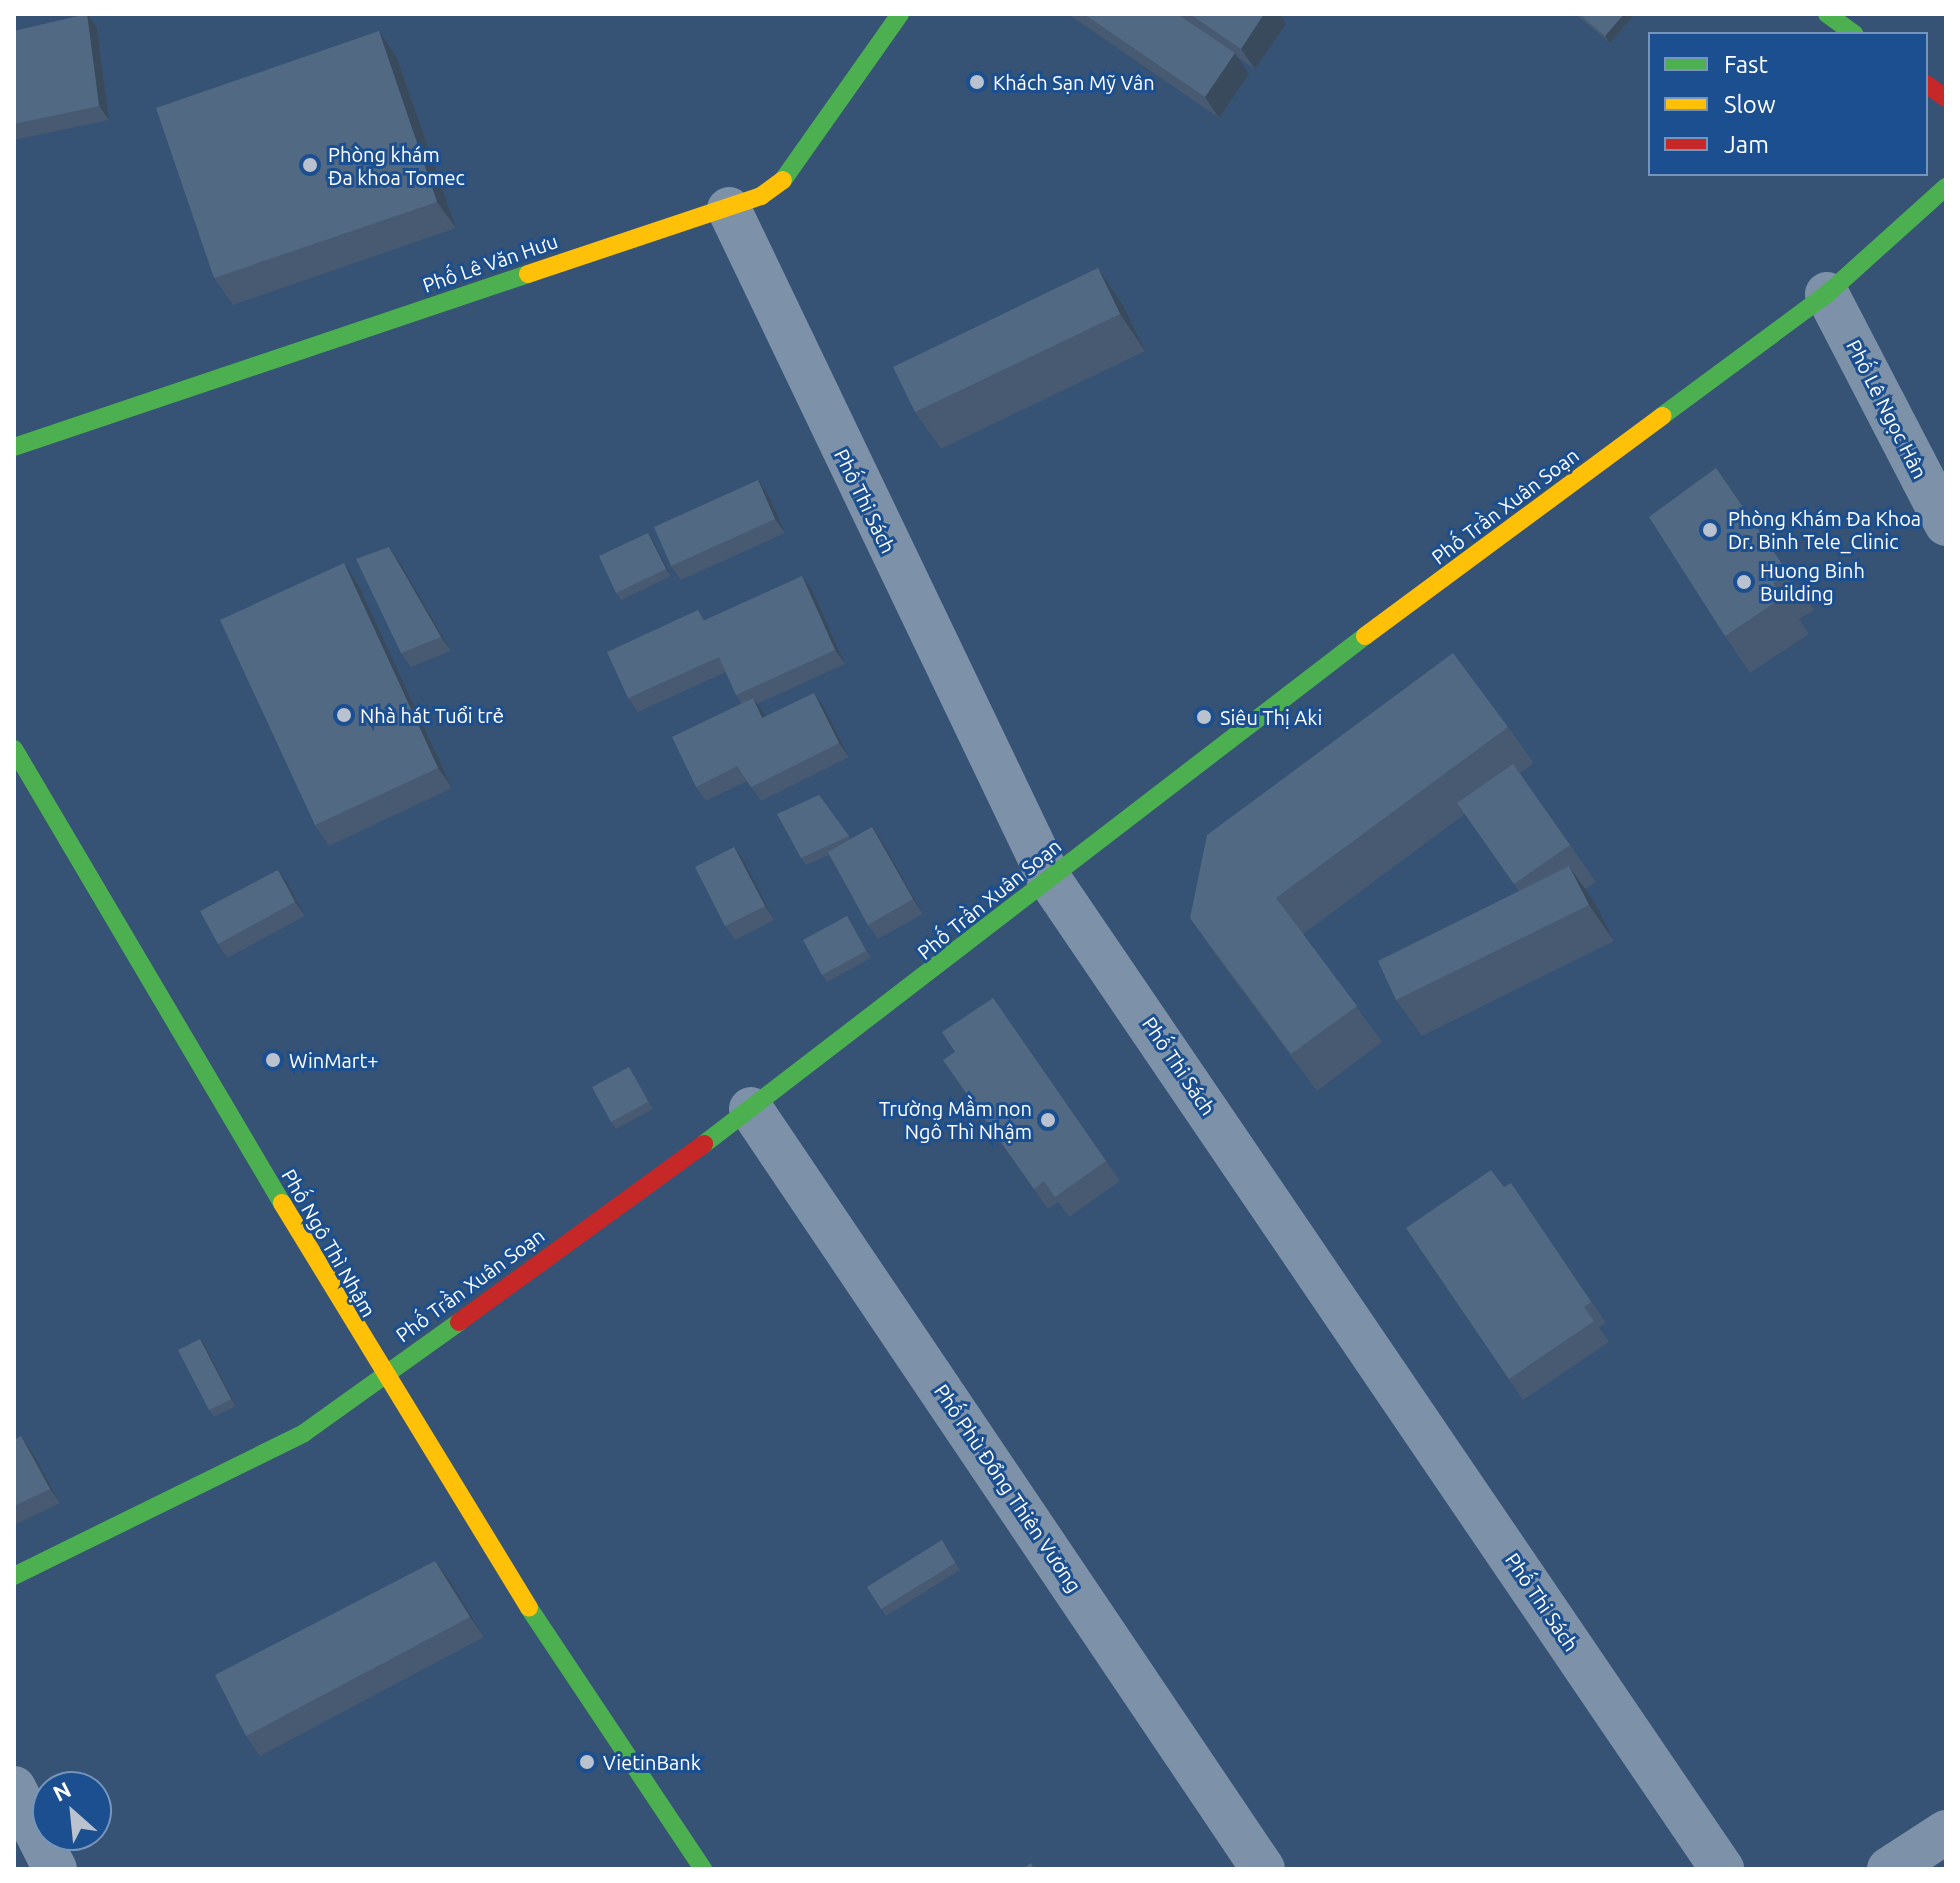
<!DOCTYPE html>
<meta charset="utf-8">
<style>
body{margin:0}
#map{position:relative;width:1960px;height:1883px;overflow:hidden;background:#365274;font-family:Ubuntu,sans-serif}
div>[style]{position:absolute}
.street>*{height:44px;margin:-22px;padding:0 22px;transform-origin:22px;border-radius:22px;background:#7d92a8}
.fast>*{height:18px;margin:-9px;padding:0 9px;transform-origin:9px;border-radius:9px;background:#4caf50}
.slow>*{height:18px;margin:-9px;padding:0 9px;transform-origin:9px;border-radius:9px;background:#ffc107}
.jam>*{height:18px;margin:-9px;padding:0 9px;transform-origin:9px;border-radius:9px;background:#c62828}
.wall>*{inset:0;background:#475a72}
.shaded-wall>*{inset:0;background:#394a5c}
.building>*{inset:0;background:#526984}
.dots>*{width:22px;height:22px;translate:-50% -50%;box-sizing:border-box;border:4px solid #1b4f8f;border-radius:50%}
span{translate:-50% -50%;white-space:nowrap;text-align:center;line-height:1.15;-webkit-text-stroke:6px #1b4f8f;paint-order:stroke}
.poi-label{font-size:20px;color:#fff}
.left{translate:0 -50%;text-align:left}
.right{translate:-100% -50%;text-align:right}
.street-label{font-size:20px;color:#fff}
.frame{position:absolute;inset:0;border:16px solid #fff;pointer-events:none}
.legend{position:absolute;left:1648px;top:32px;width:280px;height:144px;box-sizing:border-box;background:#1b4f8f;border:2px solid #7695bc;margin:0;padding:10px 14px;list-style:none;font-size:24px;color:#fff}
.legend li{display:flex;align-items:center;gap:16px;height:40px}
.legend b{width:40px;border:2px solid #7695bc}
.north{position:absolute;left:32px;top:1771px;width:80px;height:80px;box-sizing:border-box;background:#1b4f8f;border:2px solid #7695bc;border-radius:50%;rotate:333deg;font-size:22px;font-weight:700;line-height:32px;text-align:center;color:#fff}
.north::after{content:'';display:block;margin:auto;width:28px;height:36px;background:#b9c2ce;clip-path:polygon(50% 0,100% 100%,50% 72%,0 100%)}
</style>
<div id="map">
<div class="street">
<div style="left:729px;top:209px;width:744px;rotate:64.43deg"></div>
<div style="left:1050px;top:880px;width:1196px;rotate:55.8deg"></div>
<div style="left:1827px;top:294px;width:259px;rotate:62.6deg"></div>
<div style="left:751px;top:1109px;width:916px;rotate:56.03deg"></div>
<div style="left:14px;top:1788px;width:91px;rotate:63.2deg"></div>
<div style="left:1889px;top:1869px;width:68px;rotate:-33deg"></div>
</div>
<div class="fast">
<div style="left:1827px;top:14px;width:34px;rotate:36deg"></div>
<div style="left:783px;top:180px;width:203px;rotate:-54.8deg"></div>
<div style="left:1662px;top:416px;width:205px;rotate:-36.5deg"></div>
<div style="left:1827px;top:294px;width:160px;rotate:-42deg"></div>
<div style="left:14px;top:447px;width:542px;rotate:-18.6deg"></div>
<div style="left:14px;top:749px;width:527px;rotate:59.45deg"></div>
<div style="left:704px;top:1144px;width:834px;rotate:-37.54deg"></div>
<div style="left:14px;top:1576px;width:323px;rotate:-26.2deg"></div>
<div style="left:304px;top:1433px;width:191px;rotate:-35.6deg"></div>
<div style="left:529px;top:1608px;width:314px;rotate:56.3deg"></div>
</div>
<div class="slow">
<div style="left:528px;top:274px;width:246px;rotate:-18.5deg"></div>
<div style="left:761px;top:196px;width:27px;rotate:-36deg"></div>
<div style="left:1365px;top:636px;width:370px;rotate:-36.5deg"></div>
<div style="left:282px;top:1203px;width:474px;rotate:58.6deg"></div>
</div>
<div class="jam">
<div style="left:1926px;top:84px;width:24px;rotate:35deg"></div>
<div style="left:459px;top:1322px;width:303px;rotate:-36deg"></div>
</div>
<div class="wall">
<div style="clip-path:polygon(87px 14px,97px 28px,109px 120px,14px 140px,14px 31px)"></div>
<div style="clip-path:polygon(1068px 14px,1280px 14px,1286px 24px,1255px 69px,1237px 57px,1249px 74px,1219px 118px)"></div>
<div style="clip-path:polygon(1575px 14px,1635px 14px,1610px 43px)"></div>
<div style="clip-path:polygon(397px 58px,456px 228px,233px 305px,214px 278px)"></div>
<div style="clip-path:polygon(1098px 268px,1123px 305px,1145px 351px,941px 449px,915px 412px)"></div>
<div style="clip-path:polygon(1716px 468px,1814px 610px,1799px 619px,1809px 634px,1750px 673px,1725px 636px)"></div>
<div style="clip-path:polygon(758px 480px,768px 494px,785px 533px,681px 580px,671px 566px)"></div>
<div style="clip-path:polygon(648px 533px,653px 540px,671px 576px,621px 600px,616px 593px)"></div>
<div style="clip-path:polygon(399px 561px,451px 651px,411px 667px,401px 653px)"></div>
<div style="clip-path:polygon(344px 563px,358px 584px,452px 788px,329px 846px,315px 825px)"></div>
<div style="clip-path:polygon(802px 576px,812px 590px,845px 664px,757px 704px,765px 717px,824px 707px,849px 757px,761px 801px,747px 781px,706px 801px,696px 787px,742px 704px,736px 695px,726px 672px,638px 712px,628px 698px,698px 610px,705px 620px)"></div>
<div style="clip-path:polygon(1508px 727px,1534px 763px,1520px 773px,1596px 882px,1585px 889px,1595px 903px,1614px 941px,1422px 1036px,1396px 1000px,1519px 891px,1465px 814px,1303px 934px,1382px 1042px,1317px 1091px,1215px 954px,1190px 918px)"></div>
<div style="clip-path:polygon(819px 795px,851px 839px,872px 827px,882px 841px,923px 914px,878px 939px,868px 925px,829px 855px,806px 865px,801px 858px)"></div>
<div style="clip-path:polygon(734px 847px,744px 861px,774px 920px,735px 940px,725px 926px)"></div>
<div style="clip-path:polygon(288px 884px,305px 916px,227px 958px,218px 944px)"></div>
<div style="clip-path:polygon(847px 916px,871px 958px,827px 982px,822px 975px)"></div>
<div style="clip-path:polygon(993px 998px,1120px 1181px,1069px 1217px,1058px 1202px,1048px 1209px,943px 1060px,955px 1052px)"></div>
<div style="clip-path:polygon(634px 1074px,653px 1109px,616px 1129px,611px 1122px)"></div>
<div style="clip-path:polygon(1511px 1183px,1606px 1323px,1599px 1327px,1609px 1342px,1523px 1400px,1406px 1228px,1504px 1187px)"></div>
<div style="clip-path:polygon(205px 1346px,236px 1406px,214px 1417px,209px 1410px)"></div>
<div style="clip-path:polygon(14px 1440px,31px 1450px,60px 1503px,14px 1525px)"></div>
<div style="clip-path:polygon(942px 1540px,960px 1570px,886px 1616px,867px 1587px)"></div>
<div style="clip-path:polygon(435px 1561px,450px 1581px,484px 1637px,260px 1756px,246px 1736px)"></div>
</div>
<div class="shaded-wall">
<div style="clip-path:polygon(87px 14px,97px 28px,109px 120px,99px 106px)"></div>
<div style="clip-path:polygon(1264px 14px,1280px 14px,1286px 24px,1255px 69px,1241px 49px)"></div>
<div style="clip-path:polygon(1624px 14px,1635px 14px,1610px 43px,1605px 36px)"></div>
<div style="clip-path:polygon(379px 31px,397px 58px,456px 228px,437px 202px)"></div>
<div style="clip-path:polygon(1235px 53px,1249px 74px,1219px 118px,1205px 97px)"></div>
<div style="clip-path:polygon(1098px 268px,1123px 305px,1145px 351px,1120px 314px)"></div>
<div style="clip-path:polygon(758px 480px,768px 494px,785px 533px,775px 519px)"></div>
<div style="clip-path:polygon(648px 533px,653px 540px,671px 576px,666px 569px)"></div>
<div style="clip-path:polygon(389px 547px,399px 561px,451px 651px,441px 637px)"></div>
<div style="clip-path:polygon(344px 563px,358px 584px,452px 788px,438px 768px)"></div>
<div style="clip-path:polygon(802px 576px,812px 590px,845px 664px,835px 650px)"></div>
<div style="clip-path:polygon(814px 693px,824px 707px,849px 757px,839px 743px)"></div>
<div style="clip-path:polygon(753px 698px,763px 712px,772px 732px,762px 718px)"></div>
<div style="clip-path:polygon(872px 827px,882px 841px,923px 914px,913px 899px)"></div>
<div style="clip-path:polygon(734px 847px,744px 861px,774px 920px,765px 906px)"></div>
<div style="clip-path:polygon(1569px 866px,1595px 903px,1614px 941px,1589px 905px)"></div>
<div style="clip-path:polygon(278px 870px,288px 884px,305px 916px,295px 902px)"></div>
<div style="clip-path:polygon(200px 1339px,205px 1346px,236px 1406px,231px 1399px)"></div>
<div style="clip-path:polygon(21px 1436px,31px 1450px,60px 1503px,50px 1489px)"></div>
<div style="clip-path:polygon(435px 1561px,450px 1581px,484px 1637px,470px 1617px)"></div>
</div>
<div class="building">
<div style="clip-path:polygon(87px 14px,99px 106px,14px 124px,14px 31px)"></div>
<div style="clip-path:polygon(1084px 14px,1177px 14px,1235px 53px,1205px 97px)"></div>
<div style="clip-path:polygon(1190px 14px,1264px 14px,1241px 49px)"></div>
<div style="clip-path:polygon(1579px 14px,1624px 14px,1605px 36px)"></div>
<div style="clip-path:polygon(379px 31px,437px 202px,214px 278px,156px 108px)"></div>
<div style="clip-path:polygon(1098px 268px,1120px 314px,915px 412px,893px 367px)"></div>
<div style="clip-path:polygon(1716px 468px,1788px 573px,1773px 583px,1783px 597px,1725px 636px,1649px 517px)"></div>
<div style="clip-path:polygon(758px 480px,775px 519px,671px 566px,654px 527px)"></div>
<div style="clip-path:polygon(648px 533px,666px 569px,616px 593px,599px 556px)"></div>
<div style="clip-path:polygon(389px 547px,441px 637px,401px 653px,356px 559px)"></div>
<div style="clip-path:polygon(344px 563px,438px 768px,315px 825px,220px 620px)"></div>
<div style="clip-path:polygon(802px 576px,835px 650px,736px 695px,719px 657px,628px 698px,607px 652px,698px 610px,703px 621px)"></div>
<div style="clip-path:polygon(1453px 653px,1508px 727px,1276px 898px,1357px 1006px,1291px 1054px,1190px 918px,1207px 835px)"></div>
<div style="clip-path:polygon(814px 693px,839px 743px,751px 787px,737px 766px,696px 787px,672px 737px,753px 698px,762px 718px)"></div>
<div style="clip-path:polygon(1513px 764px,1570px 845px,1514px 884px,1457px 803px)"></div>
<div style="clip-path:polygon(819px 795px,849px 836px,801px 858px,777px 814px)"></div>
<div style="clip-path:polygon(872px 827px,913px 899px,868px 925px,828px 852px)"></div>
<div style="clip-path:polygon(734px 847px,765px 906px,725px 926px,695px 867px)"></div>
<div style="clip-path:polygon(1569px 866px,1589px 905px,1396px 1000px,1378px 961px)"></div>
<div style="clip-path:polygon(278px 870px,295px 902px,218px 944px,200px 911px)"></div>
<div style="clip-path:polygon(847px 916px,866px 951px,822px 975px,803px 940px)"></div>
<div style="clip-path:polygon(993px 998px,1106px 1161px,1055px 1197px,1044px 1181px,1034px 1189px,943px 1060px,955px 1052px,942px 1032px)"></div>
<div style="clip-path:polygon(629px 1067px,648px 1102px,611px 1122px,592px 1087px)"></div>
<div style="clip-path:polygon(1491px 1170px,1504px 1187px,1511px 1183px,1591px 1302px,1584px 1307px,1594px 1321px,1509px 1379px,1406px 1228px)"></div>
<div style="clip-path:polygon(200px 1339px,231px 1399px,209px 1410px,178px 1350px)"></div>
<div style="clip-path:polygon(21px 1436px,50px 1489px,14px 1506px,14px 1440px)"></div>
<div style="clip-path:polygon(942px 1540px,955px 1563px,881px 1609px,867px 1587px)"></div>
<div style="clip-path:polygon(435px 1561px,470px 1617px,246px 1736px,215px 1675px)"></div>
<div style="clip-path:polygon(1031px 1863px,1034px 1869px,1022px 1869px)"></div>
</div>
<div class="dots">
<div style="left:977px;top:82px;background:#b9c2ce"></div>
<div style="left:310px;top:165px;background:#b9c2ce"></div>
<div style="left:1710px;top:530px;background:#b9c2ce"></div>
<div style="left:1744px;top:582px;background:#b9c2ce"></div>
<div style="left:344px;top:715px;background:#b9c2ce"></div>
<div style="left:1204px;top:717px;background:#b9c2ce"></div>
<div style="left:273px;top:1060px;background:#b9c2ce"></div>
<div style="left:1048px;top:1120px;background:#b9c2ce"></div>
<div style="left:587px;top:1762px;background:#b9c2ce"></div>
</div>
<div class="poi-label">
<span class="left" style="left:993px;top:82px">Khách Sạn Mỹ Vân</span>
<span class="left" style="left:328px;top:166px">Phòng khám<br>Đa khoa Tomec</span>
<span class="left" style="left:1728px;top:530px">Phòng Khám Đa Khoa<br>Dr. Binh Tele_Clinic</span>
<span class="left" style="left:1760px;top:582px">Huong Binh<br>Building</span>
<span class="left" style="left:360px;top:715px">Nhà hát Tuổi trẻ</span>
<span class="left" style="left:1220px;top:717px">Siêu Thị Aki</span>
<span class="left" style="left:289px;top:1060px">WinMart+</span>
<span class="right" style="left:1032px;top:1120px">Trường Mầm non<br>Ngô Thì Nhậm</span>
<span class="left" style="left:603px;top:1762px">VietinBank</span>
</div>
<div class="street-label">
<span style="left:490px;top:263px;rotate:-19deg">Phố Lê Văn Hưu</span>
<span style="left:1887px;top:409px;rotate:63deg">Phố Lê Ngọc Hân</span>
<span style="left:865px;top:501px;rotate:64deg">Phố Thi Sách</span>
<span style="left:1505px;top:506px;rotate:-37deg">Phố Trần Xuân Soạn</span>
<span style="left:989px;top:899px;rotate:-39deg">Phố Trần Xuân Soạn</span>
<span style="left:1179px;top:1066px;rotate:56deg">Phố Thi Sách</span>
<span style="left:329px;top:1243px;rotate:60deg">Phố Ngô Thì Nhậm</span>
<span style="left:470px;top:1285px;rotate:-36deg">Phố Trần Xuân Soạn</span>
<span style="left:1008px;top:1488px;rotate:56deg">Phố Phù Đổng Thiên Vương</span>
<span style="left:1542px;top:1602px;rotate:56deg">Phố Thi Sách</span>
</div>
<div class="frame"></div>
<ul class="legend">
<li><b style="height:10px;background:#4caf50"></b>Fast</li>
<li><b style="height:10px;background:#ffc107"></b>Slow</li>
<li><b style="height:10px;background:#c62828"></b>Jam</li>
</ul>
<div class="north">N</div>
</div>
